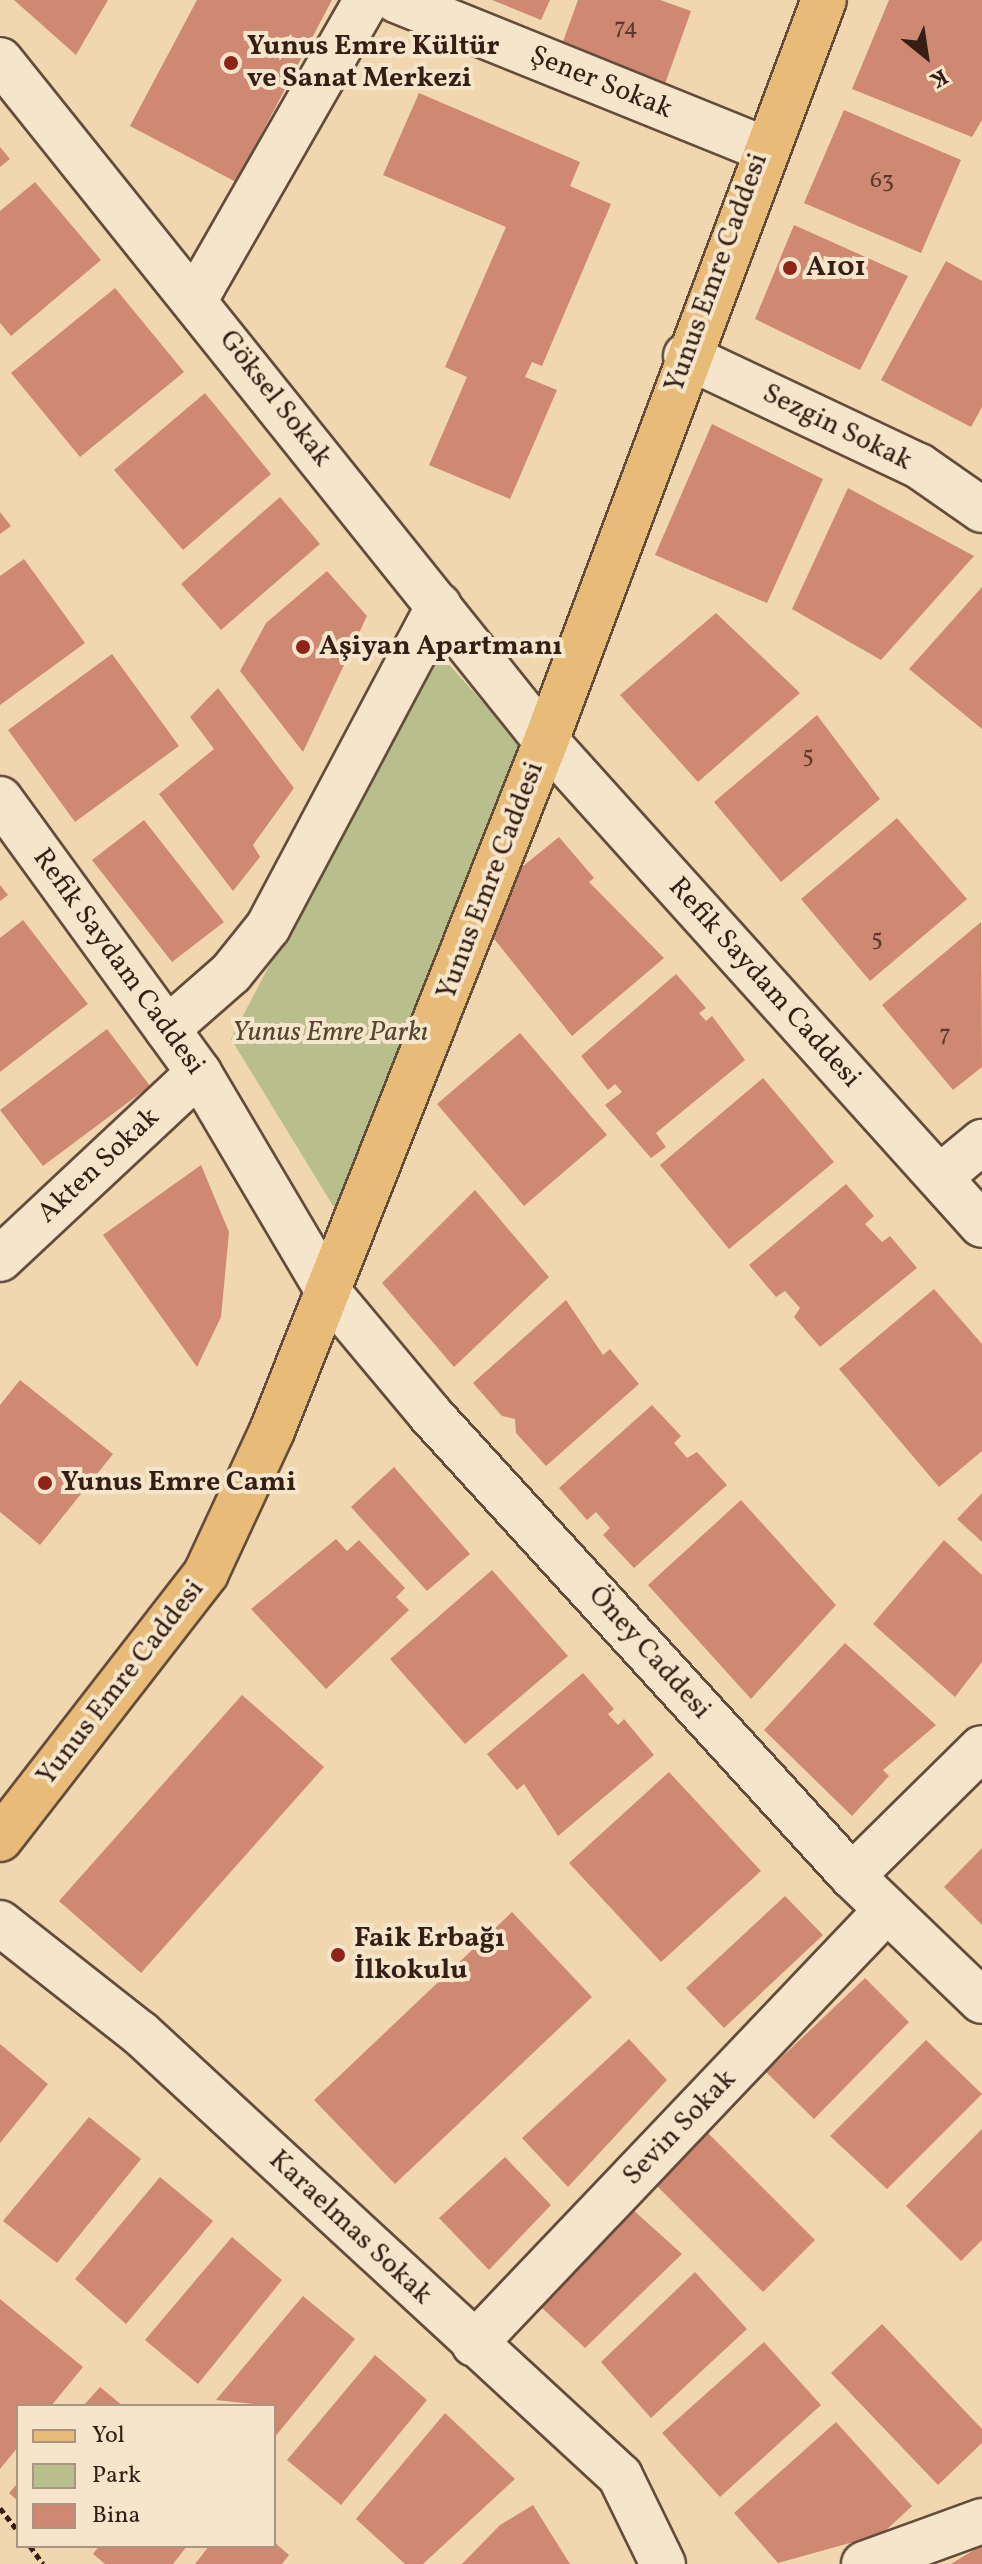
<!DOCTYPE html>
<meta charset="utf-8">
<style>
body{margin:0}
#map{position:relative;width:982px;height:2564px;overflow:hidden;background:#f0d7af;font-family:Vollkorn,serif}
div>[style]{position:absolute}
.green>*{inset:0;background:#b8be8c}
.building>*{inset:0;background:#cf8972}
.path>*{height:5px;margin-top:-2.5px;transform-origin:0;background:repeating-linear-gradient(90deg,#361e14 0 6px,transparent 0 10px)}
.roads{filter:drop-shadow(2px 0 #644c3b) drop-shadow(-2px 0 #644c3b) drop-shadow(0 2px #644c3b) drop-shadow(0 -2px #644c3b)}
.minor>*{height:44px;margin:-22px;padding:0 22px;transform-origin:22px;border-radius:22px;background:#f5e5cb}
.major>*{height:44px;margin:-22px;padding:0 22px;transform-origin:22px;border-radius:22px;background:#e8bc78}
.dots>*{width:22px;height:22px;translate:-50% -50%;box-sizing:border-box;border:4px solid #f5e5cb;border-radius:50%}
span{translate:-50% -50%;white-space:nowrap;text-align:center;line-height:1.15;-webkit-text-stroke:8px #f5e5cb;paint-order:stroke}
.number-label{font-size:24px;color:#5c392c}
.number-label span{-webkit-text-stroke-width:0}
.poi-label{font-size:28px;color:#361e14;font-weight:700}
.left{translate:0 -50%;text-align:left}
.street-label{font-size:28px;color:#361e14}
.park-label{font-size:28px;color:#564632;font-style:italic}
.legend{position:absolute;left:16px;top:2404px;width:260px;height:144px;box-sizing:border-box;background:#f5e5cb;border:2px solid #a99582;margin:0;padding:10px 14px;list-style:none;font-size:24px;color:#361e14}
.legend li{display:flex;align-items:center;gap:16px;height:40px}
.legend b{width:40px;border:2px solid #a99582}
.north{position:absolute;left:886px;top:16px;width:80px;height:80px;-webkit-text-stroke:6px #f5e5cb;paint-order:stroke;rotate:150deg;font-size:22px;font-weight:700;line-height:32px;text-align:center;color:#361e14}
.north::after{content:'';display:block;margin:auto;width:28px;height:36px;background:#361e14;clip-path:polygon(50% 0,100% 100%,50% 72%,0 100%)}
</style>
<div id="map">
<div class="green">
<div style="clip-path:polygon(434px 648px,528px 752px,346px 1227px,231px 1039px)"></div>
</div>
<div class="building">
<div style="clip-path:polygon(14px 0,108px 0,76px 55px)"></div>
<div style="clip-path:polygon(197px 0,332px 0,236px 182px,130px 126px)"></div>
<div style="clip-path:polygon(492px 0,550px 0,541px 20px)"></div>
<div style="clip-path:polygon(578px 0,660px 0,691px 11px,665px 84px,561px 47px)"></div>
<div style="clip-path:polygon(889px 0,982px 0,982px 120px,972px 137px,852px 89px)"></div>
<div style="clip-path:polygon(419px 93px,580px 162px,570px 186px,611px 204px,542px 366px,532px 362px,525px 377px,557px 390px,510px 499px,429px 465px,467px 377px,445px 367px,506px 227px,383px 175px)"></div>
<div style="clip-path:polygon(844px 110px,961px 160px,921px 253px,804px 203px)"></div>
<div style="clip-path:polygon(0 147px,10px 159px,0 167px)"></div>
<div style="clip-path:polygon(35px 182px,101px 260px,11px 336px,0 323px,0 211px)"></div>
<div style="clip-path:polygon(794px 225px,908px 276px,860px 370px,755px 319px)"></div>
<div style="clip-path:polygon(946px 261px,982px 281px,982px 407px,971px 427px,881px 380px)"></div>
<div style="clip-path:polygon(115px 288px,184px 372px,80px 457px,11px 373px)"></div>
<div style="clip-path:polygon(205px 393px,271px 474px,183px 550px,114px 470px)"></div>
<div style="clip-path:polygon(712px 424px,823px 479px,767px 603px,655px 555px)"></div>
<div style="clip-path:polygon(848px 488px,974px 556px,881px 660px,792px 609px)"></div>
<div style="clip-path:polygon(280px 497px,320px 544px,221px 630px,181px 584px)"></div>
<div style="clip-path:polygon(0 512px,11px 526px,0 534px)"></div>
<div style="clip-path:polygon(24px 559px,85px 643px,0 705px,0 576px)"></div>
<div style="clip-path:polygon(327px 571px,367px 616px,303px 752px,240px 671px,266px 623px)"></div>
<div style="clip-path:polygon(982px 587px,982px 729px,909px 669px)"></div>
<div style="clip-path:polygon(716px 613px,800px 693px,698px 782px,620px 695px)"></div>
<div style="clip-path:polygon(112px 654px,179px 746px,75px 822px,8px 730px)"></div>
<div style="clip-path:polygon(218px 688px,294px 788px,253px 845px,260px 857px,233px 891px,159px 794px,214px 749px,190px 717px)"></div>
<div style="clip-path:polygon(817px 715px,880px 799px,781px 882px,714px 802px)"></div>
<div style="clip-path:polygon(897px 818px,967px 899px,870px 981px,801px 899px)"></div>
<div style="clip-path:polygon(144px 820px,224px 922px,172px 962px,92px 860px)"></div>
<div style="clip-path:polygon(559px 837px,594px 878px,589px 882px,664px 958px,572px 1036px,491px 935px,507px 879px)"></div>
<div style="clip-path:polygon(0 885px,8px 895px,0 901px)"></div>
<div style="clip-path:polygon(23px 920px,88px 1004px,0 1072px,0 938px)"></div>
<div style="clip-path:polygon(981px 922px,982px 1067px,953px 1090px,882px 1005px)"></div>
<div style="clip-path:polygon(676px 974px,706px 1008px,699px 1013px,706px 1021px,712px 1016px,745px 1060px,656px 1133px,666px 1147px,651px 1158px,605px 1105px,622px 1092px,615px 1084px,608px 1090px,581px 1056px)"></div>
<div style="clip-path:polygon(107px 1029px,150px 1086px,43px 1166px,0 1110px)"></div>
<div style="clip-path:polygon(520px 1033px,607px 1135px,524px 1206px,437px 1104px)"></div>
<div style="clip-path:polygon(763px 1078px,834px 1162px,729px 1249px,660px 1165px)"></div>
<div style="clip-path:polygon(201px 1165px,229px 1232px,221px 1317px,197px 1367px,103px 1235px)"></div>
<div style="clip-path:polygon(846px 1184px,874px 1216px,865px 1224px,882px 1242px,890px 1236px,917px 1268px,820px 1347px,794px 1317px,800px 1308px,785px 1291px,776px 1297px,749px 1265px)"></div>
<div style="clip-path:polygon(475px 1190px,549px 1277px,454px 1367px,382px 1283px)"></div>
<div style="clip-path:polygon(934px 1289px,982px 1344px,982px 1451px,939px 1487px,839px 1369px)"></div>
<div style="clip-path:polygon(566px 1300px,603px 1355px,610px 1349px,639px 1384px,546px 1466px,516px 1433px,515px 1419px,502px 1416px,473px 1383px)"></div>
<div style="clip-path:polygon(20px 1380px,113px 1454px,40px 1545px,0 1512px,0 1405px)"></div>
<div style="clip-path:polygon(652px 1405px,681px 1436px,674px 1443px,687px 1458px,697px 1452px,727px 1485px,634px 1568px,603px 1535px,610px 1528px,596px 1512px,587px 1520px,559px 1488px)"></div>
<div style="clip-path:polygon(394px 1467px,470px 1554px,427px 1591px,351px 1507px)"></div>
<div style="clip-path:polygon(982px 1493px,982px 1542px,957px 1519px)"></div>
<div style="clip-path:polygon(741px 1500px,836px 1605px,751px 1699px,648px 1585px)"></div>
<div style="clip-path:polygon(336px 1539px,347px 1551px,359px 1540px,405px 1588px,396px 1597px,409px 1610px,326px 1689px,251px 1609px)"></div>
<div style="clip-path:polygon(944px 1540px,982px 1575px,982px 1662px,955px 1697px,873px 1624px)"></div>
<div style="clip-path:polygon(492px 1570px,568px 1656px,465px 1744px,390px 1659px)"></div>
<div style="clip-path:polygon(845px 1643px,936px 1725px,883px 1770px,889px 1776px,852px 1816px,764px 1730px)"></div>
<div style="clip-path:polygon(583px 1673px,614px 1709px,608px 1714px,618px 1725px,624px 1719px,654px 1755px,558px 1836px,524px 1784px,517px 1790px,487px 1754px)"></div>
<div style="clip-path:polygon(242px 1695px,324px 1767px,141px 1973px,59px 1901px)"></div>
<div style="clip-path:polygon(669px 1772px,761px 1871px,661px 1962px,569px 1863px)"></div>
<div style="clip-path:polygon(982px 1848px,982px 1925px,944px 1887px)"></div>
<div style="clip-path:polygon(785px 1896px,823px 1935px,724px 2028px,686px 1988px)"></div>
<div style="clip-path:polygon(512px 1912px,592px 1997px,395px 2184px,314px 2100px)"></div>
<div style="clip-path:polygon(865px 1978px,909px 2022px,814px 2119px,766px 2072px)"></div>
<div style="clip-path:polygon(629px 2039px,667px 2080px,568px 2187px,522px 2138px)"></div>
<div style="clip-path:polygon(926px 2040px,982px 2094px,887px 2189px,830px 2136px)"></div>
<div style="clip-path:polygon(0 2044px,48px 2084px,0 2143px)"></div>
<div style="clip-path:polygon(89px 2117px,141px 2159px,57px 2263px,3px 2221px)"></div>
<div style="clip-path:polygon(982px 2129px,982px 2240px,961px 2261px,906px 2206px)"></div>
<div style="clip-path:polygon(707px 2132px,815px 2240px,763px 2292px,655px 2184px)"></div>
<div style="clip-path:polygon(505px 2157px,551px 2205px,489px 2270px,439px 2218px)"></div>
<div style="clip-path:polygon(160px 2177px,213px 2221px,126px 2324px,75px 2279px)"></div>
<div style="clip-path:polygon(631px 2208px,682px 2254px,585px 2348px,541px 2307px)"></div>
<div style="clip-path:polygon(232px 2237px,282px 2280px,198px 2384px,145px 2340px)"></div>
<div style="clip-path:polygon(695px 2272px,747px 2329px,651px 2418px,601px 2362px)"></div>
<div style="clip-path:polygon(303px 2296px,355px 2339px,274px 2438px,274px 2406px,216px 2400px)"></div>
<div style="clip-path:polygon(0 2299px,83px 2367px,51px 2406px,18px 2406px,18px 2447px,0 2469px)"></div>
<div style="clip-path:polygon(882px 2324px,982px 2429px,982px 2443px,938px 2485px,831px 2373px)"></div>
<div style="clip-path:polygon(764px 2342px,821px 2405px,720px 2497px,662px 2433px)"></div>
<div style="clip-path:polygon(375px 2355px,427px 2400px,341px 2505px,287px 2460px)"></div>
<div style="clip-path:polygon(100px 2387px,123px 2406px,83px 2406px)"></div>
<div style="clip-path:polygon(445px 2413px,515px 2479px,423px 2564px,405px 2564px,356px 2519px)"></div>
<div style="clip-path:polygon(836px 2422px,912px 2506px,882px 2534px,778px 2563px,734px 2513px)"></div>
<div style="clip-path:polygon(18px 2483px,18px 2501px,9px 2493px)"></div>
<div style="clip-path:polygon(533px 2505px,570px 2564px,462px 2564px,500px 2525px)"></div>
<div style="clip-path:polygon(274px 2542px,289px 2555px,282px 2564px,195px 2564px,209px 2546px)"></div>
<div style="clip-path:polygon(982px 2545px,982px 2564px,951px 2564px)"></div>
<div style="clip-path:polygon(99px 2546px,187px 2546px,173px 2564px,105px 2564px,93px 2554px)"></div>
</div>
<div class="path">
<div style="left:0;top:2508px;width:29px;rotate:52deg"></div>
<div style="left:30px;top:2546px;width:22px;rotate:54deg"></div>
</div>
<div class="roads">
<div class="minor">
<div style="left:396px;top:0;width:396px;rotate:22deg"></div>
<div style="left:0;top:60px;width:873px;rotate:51.28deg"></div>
<div style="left:546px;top:741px;width:651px;rotate:47.99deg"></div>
<div style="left:196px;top:298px;width:344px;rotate:-60.2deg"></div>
<div style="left:686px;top:356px;width:258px;rotate:25.3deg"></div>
<div style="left:919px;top:466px;width:77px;rotate:34.9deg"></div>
<div style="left:0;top:799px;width:339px;rotate:54deg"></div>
<div style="left:199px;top:1073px;width:256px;rotate:59.4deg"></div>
<div style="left:329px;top:1293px;width:158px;rotate:50.1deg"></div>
<div style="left:430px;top:1414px;width:626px;rotate:47.59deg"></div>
<div style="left:852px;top:1876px;width:180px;rotate:43.9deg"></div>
<div style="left:167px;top:1029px;width:85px;rotate:-41.2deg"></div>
<div style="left:231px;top:973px;width:59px;rotate:-51.2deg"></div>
<div style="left:268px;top:927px;width:364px;rotate:-62deg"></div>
<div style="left:940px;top:1177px;width:55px;rotate:-39.8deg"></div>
<div style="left:0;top:1259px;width:272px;rotate:-43.1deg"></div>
<div style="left:852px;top:1876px;width:182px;rotate:-44.6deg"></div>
<div style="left:0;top:1923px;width:178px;rotate:38.2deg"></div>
<div style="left:140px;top:2033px;width:653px;rotate:42.7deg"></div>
<div style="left:620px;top:2476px;width:98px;rotate:64deg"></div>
<div style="left:474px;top:2344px;width:596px;rotate:-46.43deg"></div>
<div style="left:864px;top:2564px;width:126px;rotate:-20deg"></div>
</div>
<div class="major">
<div style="left:0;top:1839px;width:336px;rotate:-52.2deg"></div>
<div style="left:206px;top:1573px;width:157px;rotate:-65.1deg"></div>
<div style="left:272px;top:1431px;width:742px;rotate:-68.34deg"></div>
<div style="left:546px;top:741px;width:791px;rotate:-69.44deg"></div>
</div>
</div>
<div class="dots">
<div style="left:231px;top:63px;background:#8f2418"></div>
<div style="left:790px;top:268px;background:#8f2418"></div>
<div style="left:303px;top:647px;background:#8f2418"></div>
<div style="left:45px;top:1483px;background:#8f2418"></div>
<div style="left:338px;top:1955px;background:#8f2418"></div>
</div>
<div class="number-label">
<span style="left:626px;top:29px">74</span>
<span style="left:882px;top:182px">63</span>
<span style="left:808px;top:757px">5</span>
<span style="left:877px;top:940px">5</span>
<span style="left:945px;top:1036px">7</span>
</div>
<div class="poi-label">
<span class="left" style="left:247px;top:63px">Yunus Emre Kültür<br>ve Sanat Merkezi</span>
<span class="left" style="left:806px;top:268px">A101</span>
<span class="left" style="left:319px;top:647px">Aşiyan Apartmanı</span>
<span class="left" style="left:61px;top:1483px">Yunus Emre Cami</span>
<span class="left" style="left:354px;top:1955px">Faik Erbağı<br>İlkokulu</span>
</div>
<div class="street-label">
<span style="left:601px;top:83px;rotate:22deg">Şener Sokak</span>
<span style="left:717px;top:273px;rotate:-70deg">Yunus Emre Caddesi</span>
<span style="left:275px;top:399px;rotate:52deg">Göksel Sokak</span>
<span style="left:837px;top:428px;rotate:26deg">Sezgin Sokak</span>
<span style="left:491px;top:881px;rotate:-69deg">Yunus Emre Caddesi</span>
<span style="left:118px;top:962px;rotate:54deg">Refik Saydam Caddesi</span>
<span style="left:764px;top:983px;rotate:48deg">Refik Saydam Caddesi</span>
<span style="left:99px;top:1166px;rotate:-43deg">Akten Sokak</span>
<span style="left:649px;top:1653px;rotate:48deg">Öney Caddesi</span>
<span style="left:121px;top:1683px;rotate:-52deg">Yunus Emre Caddesi</span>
<span style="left:680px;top:2128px;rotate:-46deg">Sevin Sokak</span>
<span style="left:350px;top:2228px;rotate:43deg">Karaelmas Sokak</span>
</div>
<div class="park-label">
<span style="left:330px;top:1033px">Yunus Emre Parkı</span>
</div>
<ul class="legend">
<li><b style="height:10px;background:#e8bc78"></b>Yol</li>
<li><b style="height:22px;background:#b8be8c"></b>Park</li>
<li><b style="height:22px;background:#cf8972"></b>Bina</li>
</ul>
<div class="north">K</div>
</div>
